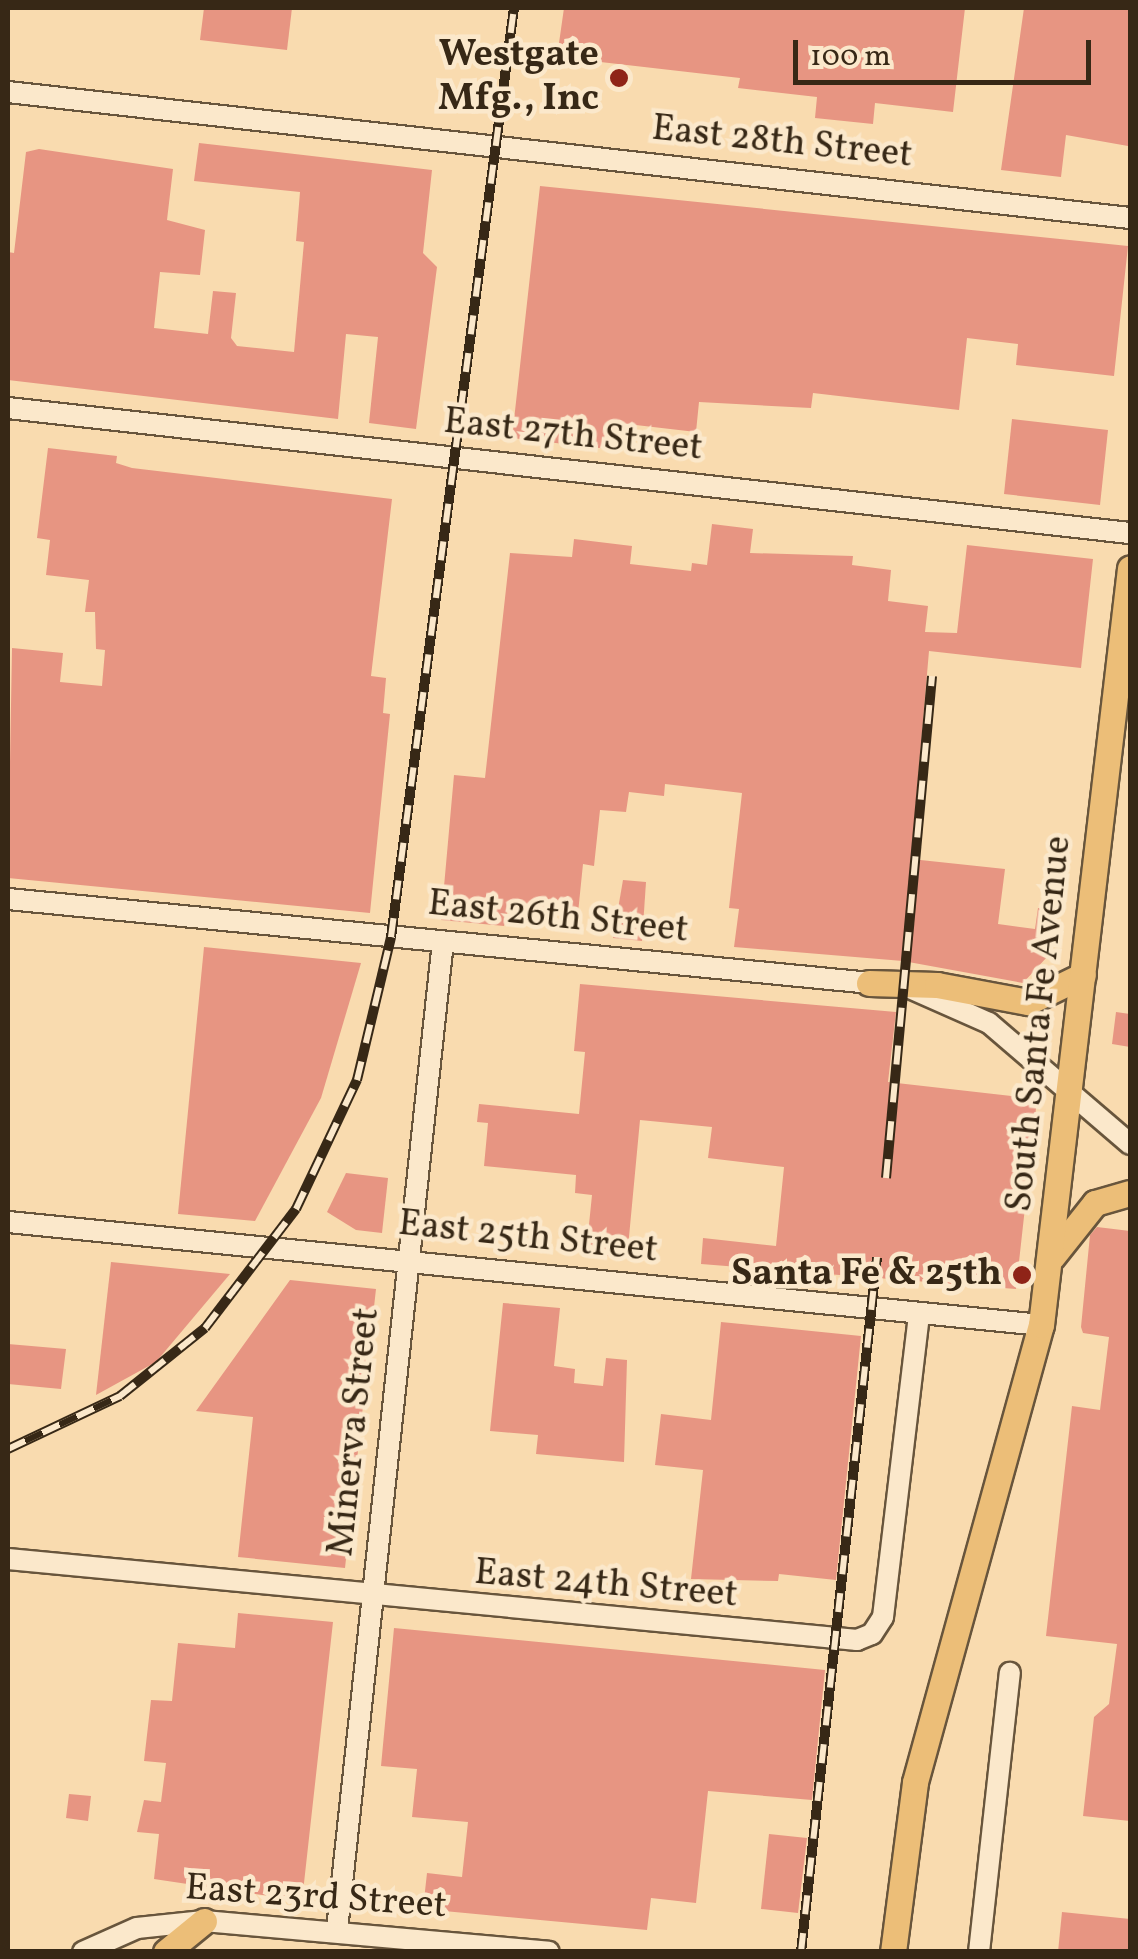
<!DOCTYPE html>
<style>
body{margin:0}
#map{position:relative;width:1138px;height:1959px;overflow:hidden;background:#f9dbaf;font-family:Vollkorn,serif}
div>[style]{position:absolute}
.building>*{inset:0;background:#e79582}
.roads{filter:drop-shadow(2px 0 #68553c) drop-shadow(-2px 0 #68553c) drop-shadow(0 2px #68553c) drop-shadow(0 -2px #68553c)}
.minor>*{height:20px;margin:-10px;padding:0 10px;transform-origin:10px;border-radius:10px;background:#fbe8cb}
.major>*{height:25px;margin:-12.5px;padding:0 12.5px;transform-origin:12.5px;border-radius:12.5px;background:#ecbe78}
.rail>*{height:10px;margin-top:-5px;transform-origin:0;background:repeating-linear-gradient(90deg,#fbe8cb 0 19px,#372816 0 38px);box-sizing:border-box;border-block:2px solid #372816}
.dots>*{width:28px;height:28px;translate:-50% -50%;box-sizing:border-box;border:5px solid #fbe8cb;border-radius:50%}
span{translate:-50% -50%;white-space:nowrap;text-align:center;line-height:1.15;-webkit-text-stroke:9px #fbe8cb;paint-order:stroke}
.poi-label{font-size:38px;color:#372816;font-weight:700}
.right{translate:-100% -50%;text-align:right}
.street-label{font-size:38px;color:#372816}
.frame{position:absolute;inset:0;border:10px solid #372816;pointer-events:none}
.scale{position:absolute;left:793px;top:40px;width:298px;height:45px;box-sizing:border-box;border:5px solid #372816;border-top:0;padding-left:12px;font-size:30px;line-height:35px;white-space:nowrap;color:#372816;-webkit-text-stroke:8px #fbe8cb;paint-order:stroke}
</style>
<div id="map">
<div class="building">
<div style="clip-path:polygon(204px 8px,292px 8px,287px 50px,200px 40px)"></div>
<div style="clip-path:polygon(564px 8px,965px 8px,953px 112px,875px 103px,873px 124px,815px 118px,817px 97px,738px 88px,740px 78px,557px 57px)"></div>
<div style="clip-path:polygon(1024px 8px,1130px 8px,1128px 146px,1066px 135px,1061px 177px,1001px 170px)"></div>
<div style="clip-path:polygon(199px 143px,432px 170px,423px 253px,437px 267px,416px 429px,369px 423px,378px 337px,346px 334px,338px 419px,8px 380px,8px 252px,14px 253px,26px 152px,39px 149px,173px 169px,167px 220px,205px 230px,200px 275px,160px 272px,154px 328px,208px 334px,213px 291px,236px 293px,231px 338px,237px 346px,294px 352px,304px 242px,296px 241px,300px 192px,194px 181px)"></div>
<div style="clip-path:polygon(540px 186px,1128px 246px,1114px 376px,1016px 365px,1018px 344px,967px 338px,959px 410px,813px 393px,811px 408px,699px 402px,696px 432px,610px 422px,608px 449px,512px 438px)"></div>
<div style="clip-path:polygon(1012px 419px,1108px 430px,1100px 505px,1004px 494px)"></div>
<div style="clip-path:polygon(48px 448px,117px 456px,116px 463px,132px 468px,392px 499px,371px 676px,386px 678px,383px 713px,390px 714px,370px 913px,8px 878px,12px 648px,63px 653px,60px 682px,102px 686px,105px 650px,96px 649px,95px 612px,85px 612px,89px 580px,46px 575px,50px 540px,37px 538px)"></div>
<div style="clip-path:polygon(712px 524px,753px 529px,750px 553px,853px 556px,852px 565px,891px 570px,888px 601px,928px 606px,925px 632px,957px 633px,967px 545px,1093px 559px,1081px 668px,929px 651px,911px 859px,1005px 869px,998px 924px,1035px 929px,1038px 908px,1054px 909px,1047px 957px,1023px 983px,903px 961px,734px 947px,739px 909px,729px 908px,742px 793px,665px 784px,664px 796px,629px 792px,626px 812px,600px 810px,594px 866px,583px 864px,578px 913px,509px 906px,504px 926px,441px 920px,454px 775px,485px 778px,510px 553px,572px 557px,574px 539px,632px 546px,630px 564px,691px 571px,692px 563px,707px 565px)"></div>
<div style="clip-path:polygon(623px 880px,646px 882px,642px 941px,613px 938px)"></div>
<div style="clip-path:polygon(204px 947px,361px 963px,321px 1098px,255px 1221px,178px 1214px)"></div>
<div style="clip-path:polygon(580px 984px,896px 1012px,888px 1082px,1037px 1099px,1016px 1289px,701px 1264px,703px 1238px,776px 1246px,784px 1167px,708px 1158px,712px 1127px,640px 1120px,627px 1258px,586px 1254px,592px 1195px,575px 1193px,576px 1175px,484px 1166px,488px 1123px,477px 1122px,479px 1104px,579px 1114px,585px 1052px,574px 1051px)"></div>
<div style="clip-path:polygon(1116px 1012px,1130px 1014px,1130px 1047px,1112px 1044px)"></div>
<div style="clip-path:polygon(346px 1173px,388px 1178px,382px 1233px,356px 1230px,327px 1212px)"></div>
<div style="clip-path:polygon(1097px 1227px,1130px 1231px,1130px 1821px,1083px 1816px,1094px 1717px,1109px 1704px,1117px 1644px,1046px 1636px,1072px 1406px,1100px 1410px,1109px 1337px,1083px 1333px,1081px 1327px,1090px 1235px)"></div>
<div style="clip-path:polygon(111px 1262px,230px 1274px,156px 1362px,96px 1395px)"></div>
<div style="clip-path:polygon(290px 1280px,376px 1289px,345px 1568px,238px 1557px,253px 1417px,196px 1411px)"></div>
<div style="clip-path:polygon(503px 1303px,560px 1308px,554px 1366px,575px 1369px,574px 1383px,603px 1386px,606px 1358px,627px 1360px,624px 1462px,536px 1454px,538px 1435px,490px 1431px)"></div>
<div style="clip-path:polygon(721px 1322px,861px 1336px,836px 1580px,779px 1574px,778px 1581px,691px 1579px,703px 1470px,655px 1465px,661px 1414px,711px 1420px)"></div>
<div style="clip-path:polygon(8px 1344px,66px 1349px,61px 1389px,8px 1384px)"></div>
<div style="clip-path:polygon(238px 1613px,333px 1622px,302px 1901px,154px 1879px,159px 1834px,137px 1832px,144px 1800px,161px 1802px,166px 1763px,144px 1761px,151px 1700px,172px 1701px,178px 1643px,235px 1648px)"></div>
<div style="clip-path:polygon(394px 1628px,825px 1670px,812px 1800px,708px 1791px,696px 1903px,651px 1898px,647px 1930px,423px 1909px,427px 1873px,462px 1877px,468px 1822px,412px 1817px,417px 1769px,381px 1766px)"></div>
<div style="clip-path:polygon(69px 1794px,91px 1796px,88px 1821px,66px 1818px)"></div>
<div style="clip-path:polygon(769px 1834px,807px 1838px,798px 1913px,761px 1909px)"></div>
<div style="clip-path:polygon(1062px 1912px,1130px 1919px,1130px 1952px,1058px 1952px)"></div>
</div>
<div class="roads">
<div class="minor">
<div style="left:8px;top:92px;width:1129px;rotate:6.41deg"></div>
<div style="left:8px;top:408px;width:1129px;rotate:6.36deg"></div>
<div style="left:8px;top:899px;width:877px;rotate:5.56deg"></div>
<div style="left:910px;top:988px;width:86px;rotate:23.9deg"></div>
<div style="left:989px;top:1023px;width:186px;rotate:40.6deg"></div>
<div style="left:8px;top:1222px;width:1038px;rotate:5.69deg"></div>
<div style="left:8px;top:1559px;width:853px;rotate:5.45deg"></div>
<div style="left:857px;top:1640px;width:16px;rotate:-22deg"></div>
<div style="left:872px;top:1634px;width:20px;rotate:-57deg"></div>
<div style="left:883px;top:1617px;width:306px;rotate:-83.2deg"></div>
<div style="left:337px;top:1930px;width:994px;rotate:-83.88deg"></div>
<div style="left:83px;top:1952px;width:59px;rotate:-24deg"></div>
<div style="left:137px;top:1928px;width:67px;rotate:-6deg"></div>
<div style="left:204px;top:1921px;width:346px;rotate:5.1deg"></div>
<div style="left:979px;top:1952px;width:281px;rotate:-83.7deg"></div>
</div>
<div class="major">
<div style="left:869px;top:983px;width:68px;rotate:1.7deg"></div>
<div style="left:937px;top:985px;width:93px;rotate:10.6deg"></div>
<div style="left:1028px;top:1002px;width:61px;rotate:-26.1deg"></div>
<div style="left:1052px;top:1257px;width:69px;rotate:-51.5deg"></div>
<div style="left:1095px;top:1203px;width:36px;rotate:-16deg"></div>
<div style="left:166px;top:1952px;width:49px;rotate:-39.2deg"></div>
<div style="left:893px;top:1952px;width:171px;rotate:-82.6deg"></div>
<div style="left:915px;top:1782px;width:474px;rotate:-74.6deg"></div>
<div style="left:1041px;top:1325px;width:762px;rotate:-83.29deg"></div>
</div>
</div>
<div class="rail">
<div style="left:886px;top:1178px;width:504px;rotate:-84.76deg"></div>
<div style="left:8px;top:1449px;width:124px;rotate:-25.3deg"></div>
<div style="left:120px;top:1396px;width:109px;rotate:-38.7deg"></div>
<div style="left:205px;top:1328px;width:150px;rotate:-52.6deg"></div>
<div style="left:296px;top:1209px;width:143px;rotate:-64.7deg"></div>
<div style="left:357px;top:1080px;width:147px;rotate:-76.6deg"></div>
<div style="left:391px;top:937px;width:937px;rotate:-82.46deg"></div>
<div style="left:801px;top:1952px;width:699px;rotate:-83.76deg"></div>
</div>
<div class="dots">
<div style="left:619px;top:78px;background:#8f2418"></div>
<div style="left:1022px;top:1275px;background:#8f2418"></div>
</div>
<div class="poi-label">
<span class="right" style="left:599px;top:78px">Westgate<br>Mfg., Inc</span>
<span class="right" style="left:1002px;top:1275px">Santa Fe &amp; 25th</span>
</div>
<div class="street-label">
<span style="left:782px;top:143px;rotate:6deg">East 28th Street</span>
<span style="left:573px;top:436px;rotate:6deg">East 27th Street</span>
<span style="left:558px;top:918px;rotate:6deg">East 26th Street</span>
<span style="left:1040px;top:1024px;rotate:-84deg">South Santa Fe Avenue</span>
<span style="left:528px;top:1238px;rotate:6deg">East 25th Street</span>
<span style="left:355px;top:1432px;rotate:-84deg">Minerva Street</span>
<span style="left:606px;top:1585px;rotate:5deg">East 24th Street</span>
<span style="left:316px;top:1898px;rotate:4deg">East 23rd Street</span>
</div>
<div class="frame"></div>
<div class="scale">100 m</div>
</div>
